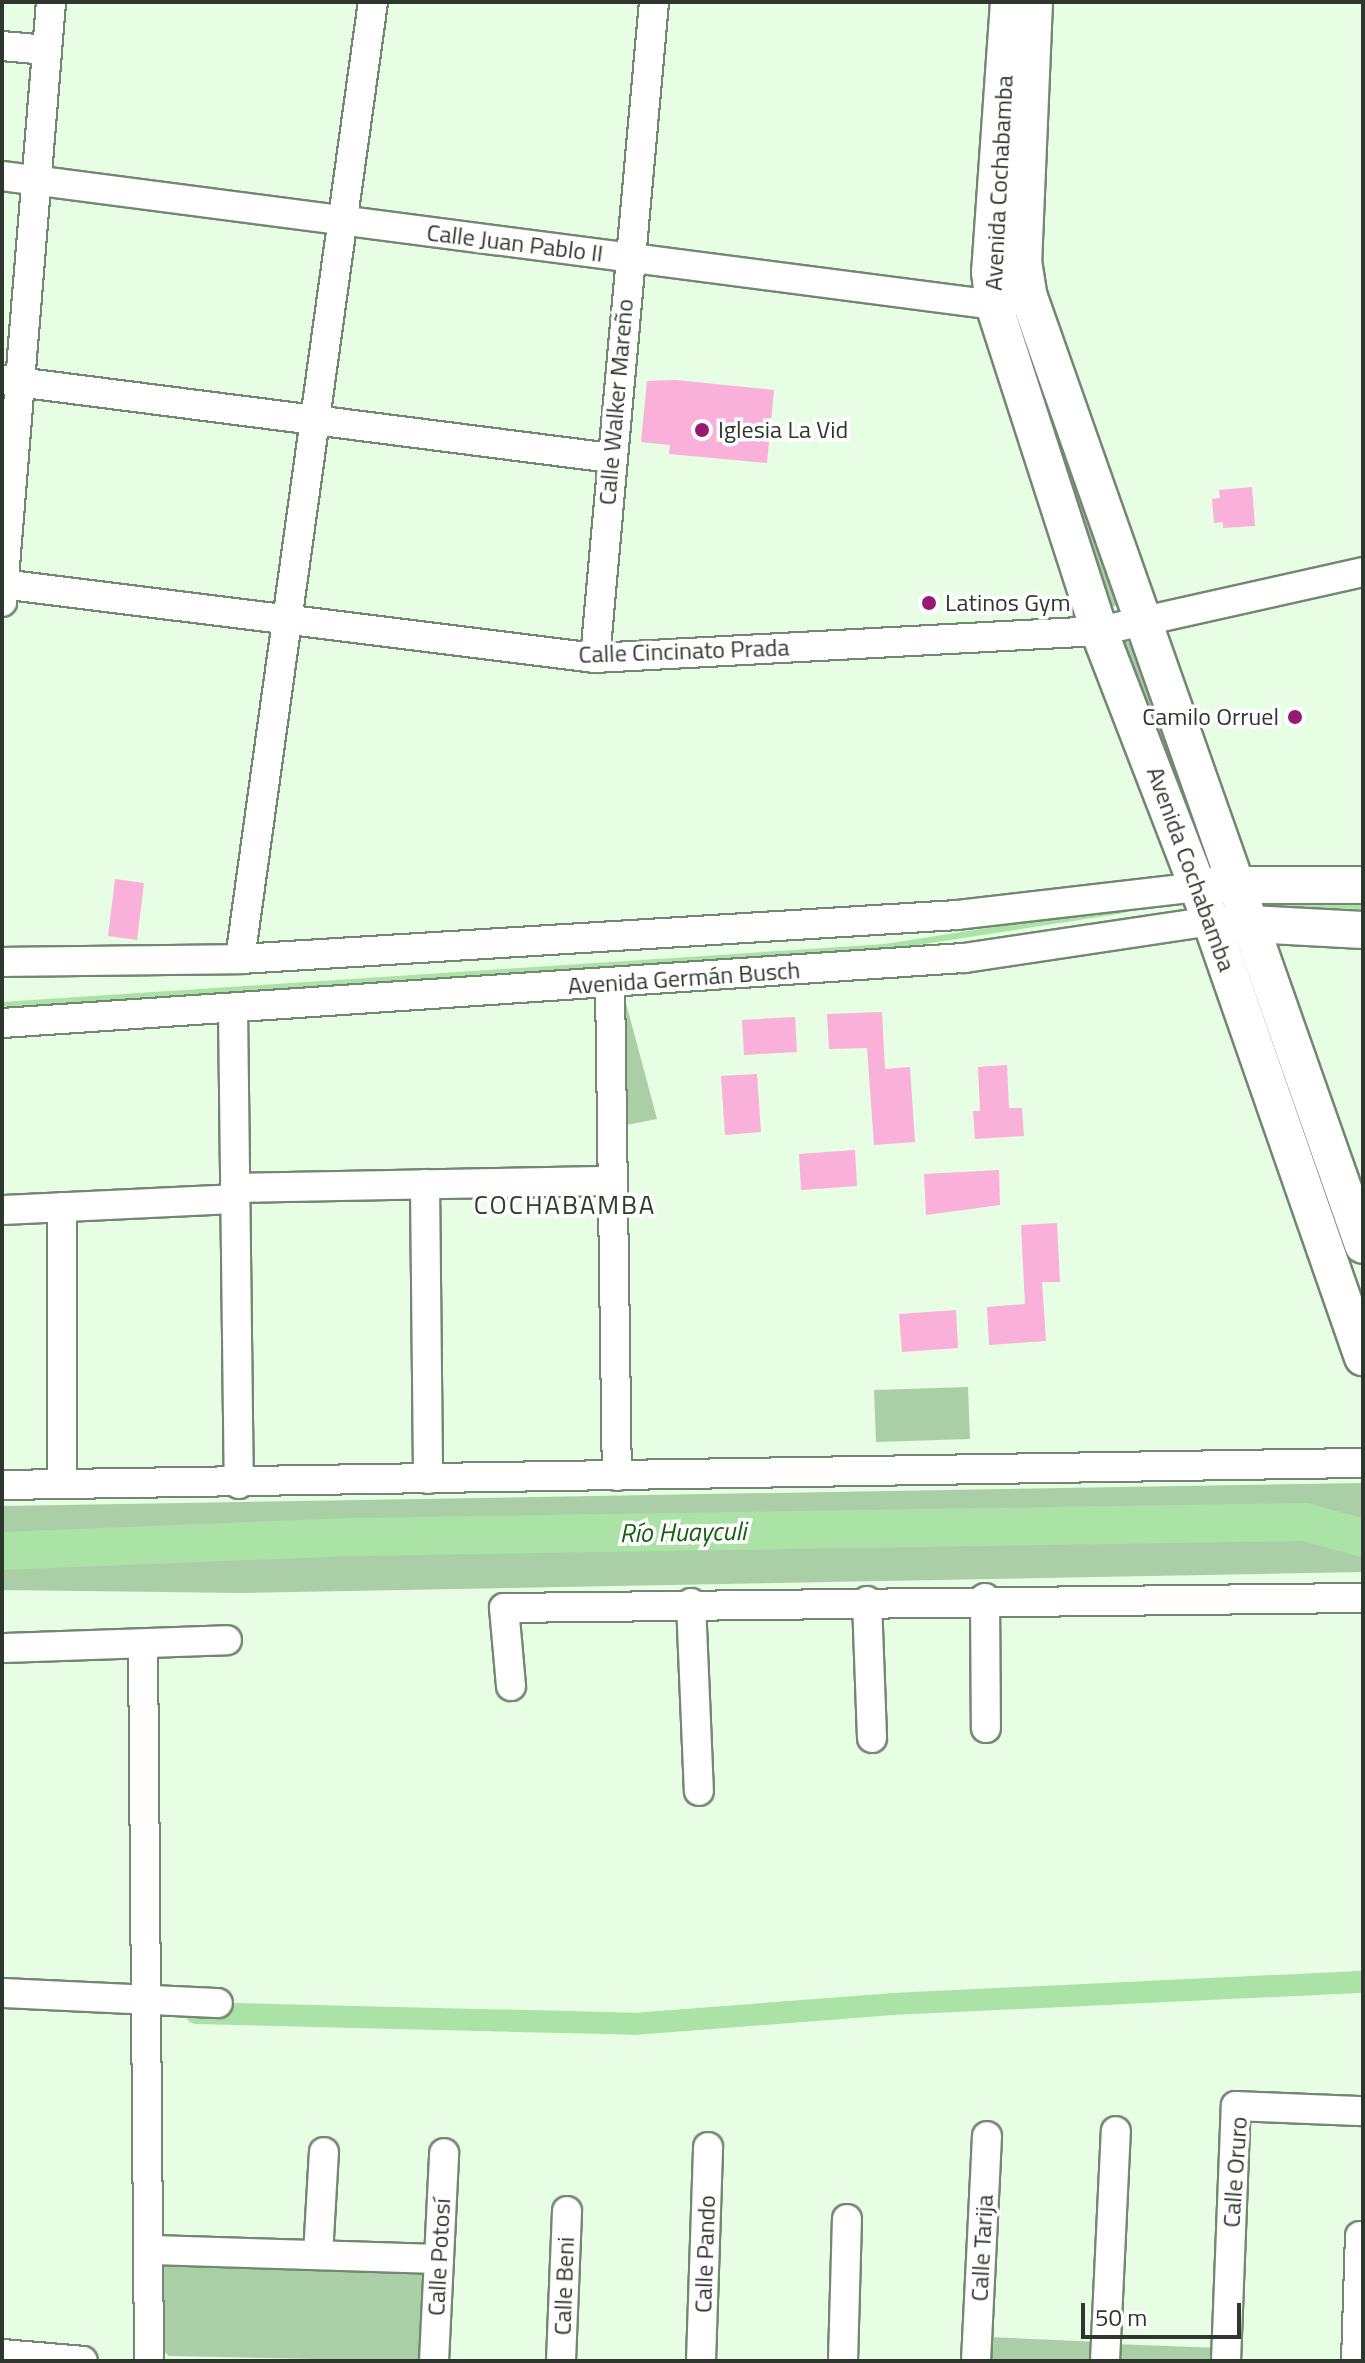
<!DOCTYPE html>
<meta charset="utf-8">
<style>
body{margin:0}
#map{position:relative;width:1365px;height:2363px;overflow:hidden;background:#e7fee4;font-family:"Titillium Web",sans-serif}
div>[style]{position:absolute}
.green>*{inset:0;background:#aacfa6}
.stream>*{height:6px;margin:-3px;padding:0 3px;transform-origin:3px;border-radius:3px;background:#abe2a5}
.canal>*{height:22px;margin:-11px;padding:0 11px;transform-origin:11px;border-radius:11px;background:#abe2a5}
.river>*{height:38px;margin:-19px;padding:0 19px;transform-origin:19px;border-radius:19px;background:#abe2a5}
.building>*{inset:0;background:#f9b0d9}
.roads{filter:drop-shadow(2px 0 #738871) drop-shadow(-2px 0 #738871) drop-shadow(0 2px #738871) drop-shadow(0 -2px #738871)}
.minor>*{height:28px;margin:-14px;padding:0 14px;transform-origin:14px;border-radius:14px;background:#fff}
.major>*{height:36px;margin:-18px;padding:0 18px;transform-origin:18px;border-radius:18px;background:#fff}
.dots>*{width:22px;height:22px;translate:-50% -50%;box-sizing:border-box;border:4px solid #fff;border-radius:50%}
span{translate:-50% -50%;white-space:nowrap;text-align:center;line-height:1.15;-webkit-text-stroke:7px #fff;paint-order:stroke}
.street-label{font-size:24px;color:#2e372d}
.poi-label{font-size:24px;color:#2e372d}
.left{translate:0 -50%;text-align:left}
.right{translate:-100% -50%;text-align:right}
.neighbourhood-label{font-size:26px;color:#2c3f2a;letter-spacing:2px}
.water-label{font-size:26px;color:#155f11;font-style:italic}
.frame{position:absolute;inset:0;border:4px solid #2e372d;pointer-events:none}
.scale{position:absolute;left:1081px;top:2303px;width:160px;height:36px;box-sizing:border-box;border:4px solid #2e372d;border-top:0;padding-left:10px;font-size:24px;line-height:28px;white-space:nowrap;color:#2e372d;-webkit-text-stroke:6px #fff;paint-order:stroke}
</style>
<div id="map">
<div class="green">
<div style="clip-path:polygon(1021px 325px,1119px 603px,1115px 606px,1108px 607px,1016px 327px)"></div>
<div style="clip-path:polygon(1125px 641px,1134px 645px,1218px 864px,1210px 872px,1120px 643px)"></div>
<div style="clip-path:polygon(626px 1003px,657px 1119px,616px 1127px,614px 1007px)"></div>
<div style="clip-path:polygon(968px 1387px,970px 1439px,876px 1442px,874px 1390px)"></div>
<div style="clip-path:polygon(1363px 1483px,1363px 1572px,240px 1593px,2px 1590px,2px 1506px)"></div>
<div style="clip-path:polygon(158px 2263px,426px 2264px,421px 2361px,169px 2356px,158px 2346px)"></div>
<div style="clip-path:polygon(989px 2337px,1099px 2342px,1098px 2361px,988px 2361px)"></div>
<div style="clip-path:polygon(1115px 2344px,1219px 2348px,1218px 2361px,1115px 2361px)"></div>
</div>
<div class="stream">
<div style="left:1264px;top:904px;width:99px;rotate:1.2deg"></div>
<div style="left:2px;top:1005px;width:885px;rotate:-3.76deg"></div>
<div style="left:885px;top:947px;width:242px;rotate:-8.8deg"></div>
</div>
<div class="canal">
<div style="left:196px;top:2013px;width:438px;rotate:1.4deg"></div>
<div style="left:634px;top:2024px;width:259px;rotate:-4.4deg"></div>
<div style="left:892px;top:2004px;width:472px;rotate:-2.7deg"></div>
</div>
<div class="river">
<div style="left:2px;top:1551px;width:356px;rotate:-2.3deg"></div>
<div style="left:358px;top:1537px;width:947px;rotate:-0.91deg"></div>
<div style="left:1305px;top:1522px;width:60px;rotate:15.4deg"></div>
</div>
<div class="building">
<div style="clip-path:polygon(676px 380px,774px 390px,767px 463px,669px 454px,670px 445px,641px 442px,647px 381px)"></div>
<div style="clip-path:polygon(1252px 487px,1255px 526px,1223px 528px,1223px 522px,1214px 523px,1212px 499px,1220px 498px,1219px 490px)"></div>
<div style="clip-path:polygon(115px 879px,144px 883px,137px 940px,108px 936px)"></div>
<div style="clip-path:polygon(882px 1012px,885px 1069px,910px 1067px,915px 1142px,874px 1145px,867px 1048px,829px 1049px,827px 1014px)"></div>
<div style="clip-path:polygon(795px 1017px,797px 1052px,744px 1055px,742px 1020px)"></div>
<div style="clip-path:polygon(1007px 1065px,1009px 1108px,1022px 1108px,1024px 1136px,975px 1139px,973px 1111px,980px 1111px,978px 1067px)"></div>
<div style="clip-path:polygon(757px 1074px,761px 1132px,725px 1135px,721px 1076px)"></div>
<div style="clip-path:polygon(855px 1150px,857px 1186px,801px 1190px,799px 1154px)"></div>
<div style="clip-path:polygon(999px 1170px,1000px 1205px,926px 1215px,924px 1174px)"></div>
<div style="clip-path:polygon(1057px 1223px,1060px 1282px,1042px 1282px,1046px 1341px,989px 1345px,987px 1307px,1025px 1304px,1021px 1225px)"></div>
<div style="clip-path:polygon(956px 1310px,958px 1348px,902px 1352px,899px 1314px)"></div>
</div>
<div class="roads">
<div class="minor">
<div style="left:2px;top:46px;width:45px;rotate:5.1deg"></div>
<div style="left:2px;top:176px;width:1000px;rotate:7.41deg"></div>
<div style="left:994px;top:305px;width:18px;rotate:-13deg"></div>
<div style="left:2px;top:380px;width:614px;rotate:7.3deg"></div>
<div style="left:2px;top:584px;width:598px;rotate:7.11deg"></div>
<div style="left:595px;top:658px;width:505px;rotate:-3.07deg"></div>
<div style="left:1099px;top:631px;width:271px;rotate:-12.6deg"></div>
<div style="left:2px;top:602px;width:602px;rotate:-85.33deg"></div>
<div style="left:595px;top:658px;width:659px;rotate:-84.86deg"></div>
<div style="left:240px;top:959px;width:966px;rotate:-82.09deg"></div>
<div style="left:2px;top:962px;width:238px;rotate:-0.7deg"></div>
<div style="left:240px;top:959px;width:718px;rotate:-3.51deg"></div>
<div style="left:957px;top:915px;width:243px;rotate:-6.6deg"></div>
<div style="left:610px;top:983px;width:493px;rotate:89.2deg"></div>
<div style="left:233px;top:1008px;width:476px;rotate:89.3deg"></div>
<div style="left:2px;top:1023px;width:964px;rotate:-3.87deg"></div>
<div style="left:964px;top:958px;width:250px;rotate:-8.5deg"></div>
<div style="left:425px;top:1184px;width:295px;rotate:89.4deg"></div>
<div style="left:235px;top:1188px;width:378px;rotate:-1.1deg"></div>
<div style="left:62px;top:1207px;width:277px;rotate:90deg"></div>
<div style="left:2px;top:1210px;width:233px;rotate:-2.7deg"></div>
<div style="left:2px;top:1485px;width:1361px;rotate:-0.93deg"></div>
<div style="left:985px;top:1598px;width:130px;rotate:89.6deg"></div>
<div style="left:867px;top:1601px;width:137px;rotate:87.9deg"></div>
<div style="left:691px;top:1603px;width:188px;rotate:87.6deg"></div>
<div style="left:143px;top:1644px;width:717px;rotate:89.52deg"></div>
<div style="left:2px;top:1648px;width:225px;rotate:-2deg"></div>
<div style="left:511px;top:1686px;width:78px;rotate:-95.1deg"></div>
<div style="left:504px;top:1608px;width:859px;rotate:-0.67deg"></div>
<div style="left:2px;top:1993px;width:216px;rotate:2.7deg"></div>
<div style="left:151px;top:2250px;width:288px;rotate:1.8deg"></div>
<div style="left:318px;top:2255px;width:103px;rotate:-86.7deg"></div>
<div style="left:2px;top:2354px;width:81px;rotate:4.9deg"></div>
<div style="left:434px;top:2361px;width:208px;rotate:-87.2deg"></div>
<div style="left:561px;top:2361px;width:150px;rotate:-87.7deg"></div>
<div style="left:701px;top:2361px;width:214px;rotate:-88.1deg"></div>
<div style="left:843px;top:2361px;width:142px;rotate:-88.4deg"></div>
<div style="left:976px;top:2361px;width:225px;rotate:-87.2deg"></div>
<div style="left:1105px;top:2361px;width:230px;rotate:-87.3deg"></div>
<div style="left:1226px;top:2361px;width:255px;rotate:-87.8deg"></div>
<div style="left:1236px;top:2106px;width:127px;rotate:2.3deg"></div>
<div style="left:1356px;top:2361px;width:125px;rotate:-88.2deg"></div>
</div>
<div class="major">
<div style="left:1009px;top:2px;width:271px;rotate:94deg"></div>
<div style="left:990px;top:272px;width:33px;rotate:83deg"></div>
<div style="left:994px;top:305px;width:342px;rotate:72.1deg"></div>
<div style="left:1099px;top:631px;width:311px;rotate:68.9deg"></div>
<div style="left:1211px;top:921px;width:462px;rotate:70.8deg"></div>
<div style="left:1034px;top:2px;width:259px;rotate:92.4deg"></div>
<div style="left:1023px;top:261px;width:36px;rotate:81deg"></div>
<div style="left:1029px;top:297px;width:1005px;rotate:70.59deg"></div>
<div style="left:1217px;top:885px;width:146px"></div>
<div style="left:1233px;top:923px;width:130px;rotate:3.1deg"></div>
</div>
</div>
<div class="dots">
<div style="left:702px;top:430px;background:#981970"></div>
<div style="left:929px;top:603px;background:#981970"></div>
<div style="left:1295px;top:717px;background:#981970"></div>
</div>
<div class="street-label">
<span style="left:999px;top:183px;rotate:-87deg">Avenida Cochabamba</span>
<span style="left:515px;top:243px;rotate:7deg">Calle Juan Pablo II</span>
<span style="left:616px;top:402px;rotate:-85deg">Calle Walker Mareño</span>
<span style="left:684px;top:651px;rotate:-2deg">Calle Cincinato Prada</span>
<span style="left:1191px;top:869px;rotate:70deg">Avenida Cochabamba</span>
<span style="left:684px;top:978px;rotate:-4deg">Avenida Germán Busch</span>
<span style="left:1235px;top:2172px;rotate:-86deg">Calle Oruro</span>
<span style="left:982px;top:2248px;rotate:-87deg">Calle Tarija</span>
<span style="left:705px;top:2254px;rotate:-88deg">Calle Pando</span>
<span style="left:439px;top:2257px;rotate:-87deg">Calle Potosí</span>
<span style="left:564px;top:2286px;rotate:-88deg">Calle Beni</span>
</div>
<div class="poi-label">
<span class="left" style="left:718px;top:430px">Iglesia La Vid</span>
<span class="left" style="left:945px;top:603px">Latinos Gym</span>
<span class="right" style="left:1279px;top:717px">Camilo Orruel</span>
</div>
<div class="neighbourhood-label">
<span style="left:565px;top:1205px">COCHABAMBA</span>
</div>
<div class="water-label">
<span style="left:683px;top:1532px;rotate:-1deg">Río Huayculi</span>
</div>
<div class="frame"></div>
<div class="scale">50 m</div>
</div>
